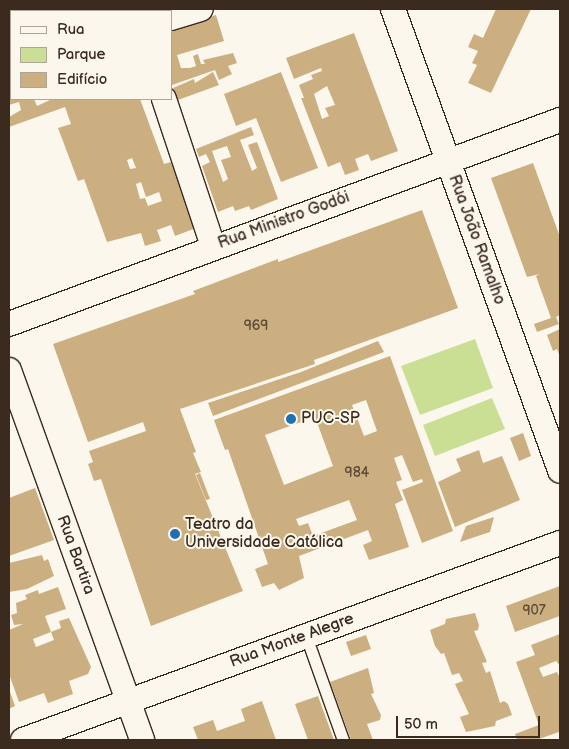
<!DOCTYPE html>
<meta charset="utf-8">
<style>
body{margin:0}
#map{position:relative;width:569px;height:749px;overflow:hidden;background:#fbf7ec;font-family:"Balsamiq Sans",sans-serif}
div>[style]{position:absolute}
.green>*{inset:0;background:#cbdf94}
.building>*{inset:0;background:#cbaf80}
.roads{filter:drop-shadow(1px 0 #3b2a1e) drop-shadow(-1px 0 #3b2a1e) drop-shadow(0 1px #3b2a1e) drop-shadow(0 -1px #3b2a1e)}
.service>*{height:11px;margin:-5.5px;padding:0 5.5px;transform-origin:5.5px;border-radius:5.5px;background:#fbf7ec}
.minor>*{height:24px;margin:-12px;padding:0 12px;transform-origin:12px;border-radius:12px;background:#fbf7ec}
.dots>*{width:14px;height:14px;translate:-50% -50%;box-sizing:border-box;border:2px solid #fbf7ec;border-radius:50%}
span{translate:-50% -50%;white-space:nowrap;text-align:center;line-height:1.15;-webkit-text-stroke:4px #fbf7ec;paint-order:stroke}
.number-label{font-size:14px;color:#5f4b36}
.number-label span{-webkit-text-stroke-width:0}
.street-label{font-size:16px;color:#3b2a1e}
.poi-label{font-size:16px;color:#3b2a1e}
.left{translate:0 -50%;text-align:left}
.frame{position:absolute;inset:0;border:10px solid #3b2a1e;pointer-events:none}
.legend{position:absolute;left:10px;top:10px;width:162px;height:90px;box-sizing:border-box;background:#fbf7ec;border:1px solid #aea59a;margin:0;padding:6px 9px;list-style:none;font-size:15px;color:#3b2a1e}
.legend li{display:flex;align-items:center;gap:10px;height:25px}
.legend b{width:25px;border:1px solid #aea59a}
.scale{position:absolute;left:396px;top:716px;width:144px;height:22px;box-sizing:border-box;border:2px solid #3b2a1e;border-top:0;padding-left:6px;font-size:15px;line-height:18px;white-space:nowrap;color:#3b2a1e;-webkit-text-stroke:4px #fbf7ec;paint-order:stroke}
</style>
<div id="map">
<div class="green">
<div style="clip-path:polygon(475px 339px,493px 388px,420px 415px,401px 366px)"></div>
<div style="clip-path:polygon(492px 398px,505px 429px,435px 456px,423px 425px)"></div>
</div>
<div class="building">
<div style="clip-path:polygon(9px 9px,50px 9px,11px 11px,9px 23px)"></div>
<div style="clip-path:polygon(65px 9px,132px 9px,133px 11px,66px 11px)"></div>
<div style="clip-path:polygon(496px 9px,531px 9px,491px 93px,468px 83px,477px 65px,472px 63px,478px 51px,468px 47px,474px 34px,483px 38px)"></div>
<div style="clip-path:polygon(216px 15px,224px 41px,177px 55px,181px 68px,190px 68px,196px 66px,193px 56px,198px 54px,201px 64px,205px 64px,203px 60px,233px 53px,237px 63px,228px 66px,232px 74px,219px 80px,215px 70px,172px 85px,171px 28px)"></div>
<div style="clip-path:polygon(evenodd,354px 33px,398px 151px,371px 161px,368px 154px,355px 159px,359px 170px,345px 175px,340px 162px,328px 167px,301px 98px,304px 98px,299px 85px,313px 79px,311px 75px,322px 71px,321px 68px,294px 79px,286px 58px,354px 33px,327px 86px,335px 105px,325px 108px,329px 116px,322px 119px,314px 94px,327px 86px)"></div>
<div style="clip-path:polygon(213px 72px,219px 85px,178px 100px,173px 88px,194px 79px,195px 83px)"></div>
<div style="clip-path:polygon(281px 72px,318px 168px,281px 182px,256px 118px,236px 126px,224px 94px)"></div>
<div style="clip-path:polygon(evenodd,11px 78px,11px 99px,34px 99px,37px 106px,52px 99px,140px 99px,164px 164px,171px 162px,196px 228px,175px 236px,171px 225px,157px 230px,161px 241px,145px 246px,141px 233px,107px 242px,84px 179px,78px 181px,58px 128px,71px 124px,65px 107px,9px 127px,9px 117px,21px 110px,19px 102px,9px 105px,11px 78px,132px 158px,136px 168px,130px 169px,127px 160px,132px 158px,11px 78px,141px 182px,146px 197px,159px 192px,162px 201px,148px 206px,145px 198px,140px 199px,136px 184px,141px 182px)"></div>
<div style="clip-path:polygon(evenodd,251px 127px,254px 135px,240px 140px,252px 171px,257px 168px,248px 145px,257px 142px,278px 199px,251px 210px,249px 206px,235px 211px,233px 206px,218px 212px,202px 166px,210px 162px,206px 154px,199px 157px,196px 149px,251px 127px,227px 146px,231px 157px,221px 160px,228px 179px,223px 182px,212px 151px,227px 146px)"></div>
<div style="clip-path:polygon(533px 163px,560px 237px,560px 315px,556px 317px,559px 324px,537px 332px,534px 324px,551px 318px,536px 276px,540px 274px,527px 277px,491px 178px)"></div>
<div style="clip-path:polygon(422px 210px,458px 308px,314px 360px,315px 364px,180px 409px,196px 452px,193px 453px,201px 472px,195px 474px,243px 591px,151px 626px,101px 479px,94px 481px,88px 464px,93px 462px,89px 451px,146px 431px,143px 422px,88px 442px,53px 344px,195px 294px,193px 291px,278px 259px,278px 262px)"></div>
<div style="clip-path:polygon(560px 329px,560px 357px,557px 349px,553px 351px,547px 335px)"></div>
<div style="clip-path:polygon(378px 341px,384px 352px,213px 416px,208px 403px,301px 372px)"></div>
<div style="clip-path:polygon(evenodd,390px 356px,453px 531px,422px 543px,402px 490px,423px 482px,422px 479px,413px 482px,402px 455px,394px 458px,402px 480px,396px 482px,403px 500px,395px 504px,409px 547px,369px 560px,363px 545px,372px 541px,368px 530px,299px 556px,304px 578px,279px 590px,274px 583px,262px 587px,255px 569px,268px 564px,228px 449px,225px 450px,214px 420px,390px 356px,366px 400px,377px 431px,364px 436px,352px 405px,366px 400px,390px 356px,315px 417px,333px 466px,284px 485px,265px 435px,315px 417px,390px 356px,349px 500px,357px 520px,313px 536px,308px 523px,299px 526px,296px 519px,349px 500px)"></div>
<div style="clip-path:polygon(523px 433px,531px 456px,519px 461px,510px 438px)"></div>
<div style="clip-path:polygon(479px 450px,483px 463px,502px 456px,520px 500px,455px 527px,438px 482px,461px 471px,456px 459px)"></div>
<div style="clip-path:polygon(200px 473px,210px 499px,206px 500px,196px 475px)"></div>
<div style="clip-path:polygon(35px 488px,54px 540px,9px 556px,9px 498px)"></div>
<div style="clip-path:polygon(494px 517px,490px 532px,460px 542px,466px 526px)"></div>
<div style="clip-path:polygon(42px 555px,44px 561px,48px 559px,54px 576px,27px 589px,9px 592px,9px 563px)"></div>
<div style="clip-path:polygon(560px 586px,560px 616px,515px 632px,506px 606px)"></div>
<div style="clip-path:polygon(evenodd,58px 587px,66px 609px,45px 616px,51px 632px,61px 628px,59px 621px,69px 618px,91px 667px,88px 674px,69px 681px,73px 694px,48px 703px,44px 693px,19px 702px,9px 674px,9px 630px,23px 624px,14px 625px,11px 615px,17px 613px,16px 603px,27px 599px,25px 595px,38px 590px,39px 594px,58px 587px,51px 632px,54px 640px,36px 647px,33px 639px,51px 632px)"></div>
<div style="clip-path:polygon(475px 613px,479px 625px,478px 630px,474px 631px,487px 662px,482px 663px,486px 673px,490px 671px,500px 703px,504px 701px,508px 704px,512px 715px,496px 721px,495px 726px,466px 732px,460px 717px,469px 714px,455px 684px,463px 681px,459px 673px,452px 675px,444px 653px,441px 654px,435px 646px,430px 630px,445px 624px,446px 619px)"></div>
<div style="clip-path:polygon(560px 634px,560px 666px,556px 661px,539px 668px,543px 677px,557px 672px,560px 678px,560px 735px,559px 732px,536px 740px,517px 740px,515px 734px,539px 725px,516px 662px,535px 655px,531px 645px)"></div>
<div style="clip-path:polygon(366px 635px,371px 649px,351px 656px,346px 642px)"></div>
<div style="clip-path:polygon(368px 668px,374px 693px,371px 694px,381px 715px,380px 720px,367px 724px,373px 740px,351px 740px,330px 682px)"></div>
<div style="clip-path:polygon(9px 689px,15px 706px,9px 709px)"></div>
<div style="clip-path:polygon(318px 696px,334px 740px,308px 740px,295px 704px)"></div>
<div style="clip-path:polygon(262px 701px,276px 740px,198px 740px,193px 727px,213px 720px,217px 731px,245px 721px,241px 709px)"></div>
</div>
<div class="roads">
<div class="service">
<div style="left:306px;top:636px;width:110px;rotate:70.4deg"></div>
</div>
<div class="minor">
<div style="left:393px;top:9px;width:491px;rotate:70.1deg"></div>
<div style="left:171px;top:18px;width:31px;rotate:-17deg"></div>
<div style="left:9px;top:67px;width:2px;rotate:-27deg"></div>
<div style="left:164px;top:99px;width:155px;rotate:71.6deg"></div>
<div style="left:9px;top:324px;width:588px;rotate:-20.32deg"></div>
<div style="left:9px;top:370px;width:393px;rotate:70.2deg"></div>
<div style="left:23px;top:740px;width:572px;rotate:-20.15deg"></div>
</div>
</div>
<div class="dots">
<div style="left:291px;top:419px;background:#1f6fb2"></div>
<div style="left:175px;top:534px;background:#1f6fb2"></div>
</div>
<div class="number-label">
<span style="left:256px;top:326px">969</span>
<span style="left:357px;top:473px">984</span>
<span style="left:534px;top:611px">907</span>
</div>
<div class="street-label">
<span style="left:284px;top:221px;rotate:-20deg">Rua Ministro Godói</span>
<span style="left:476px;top:240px;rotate:70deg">Rua João Ramalho</span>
<span style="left:75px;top:555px;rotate:70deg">Rua Bartira</span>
<span style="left:292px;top:641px;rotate:-20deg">Rua Monte Alegre</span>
</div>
<div class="poi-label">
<span class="left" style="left:301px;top:419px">PUC-SP</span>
<span class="left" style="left:185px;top:534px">Teatro da<br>Universidade Católica</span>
</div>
<div class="frame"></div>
<ul class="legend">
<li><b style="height:6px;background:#fbf7ec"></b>Rua</li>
<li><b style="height:14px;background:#cbdf94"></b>Parque</li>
<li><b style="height:14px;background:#cbaf80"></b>Edifício</li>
</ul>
<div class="scale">50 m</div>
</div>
